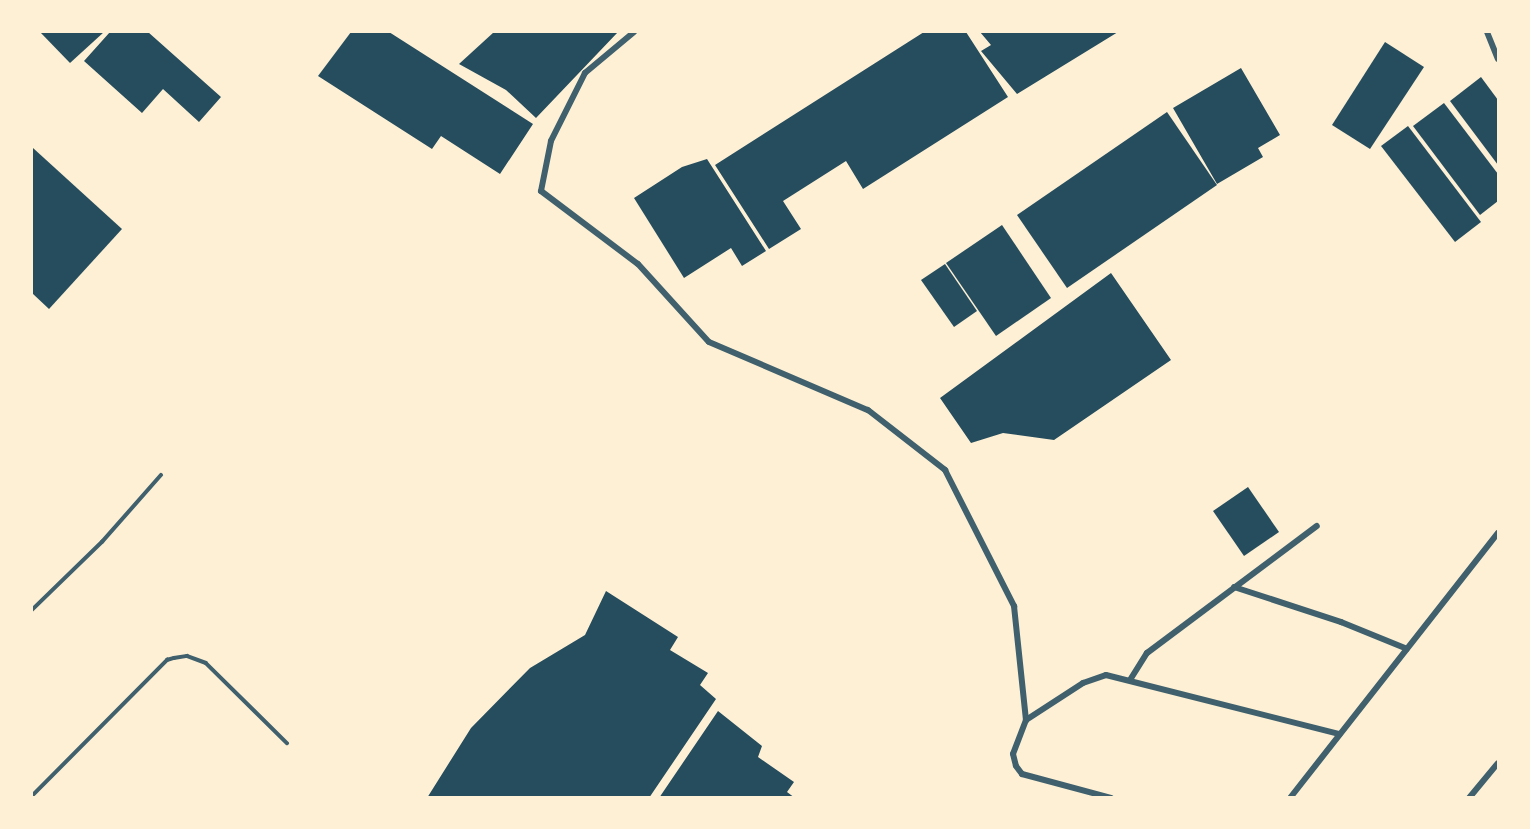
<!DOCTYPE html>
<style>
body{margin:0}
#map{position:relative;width:1530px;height:829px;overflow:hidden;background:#fdf0d5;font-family:"PT Sans Narrow",sans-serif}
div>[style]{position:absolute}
.building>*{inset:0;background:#264d5e}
.service>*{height:3.5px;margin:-1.75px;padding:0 1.75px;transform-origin:1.75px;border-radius:1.75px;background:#3f606c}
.minor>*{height:6px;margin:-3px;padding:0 3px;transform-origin:3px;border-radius:3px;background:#3f606c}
span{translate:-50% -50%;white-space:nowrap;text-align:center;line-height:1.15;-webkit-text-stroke:7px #fdf0d5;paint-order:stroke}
.frame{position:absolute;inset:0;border:33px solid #fdf0d5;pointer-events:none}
</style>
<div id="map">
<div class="building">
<div style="clip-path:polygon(40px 32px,104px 32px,70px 63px)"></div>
<div style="clip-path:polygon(110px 32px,148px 32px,221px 97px,199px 122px,163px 89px,142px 113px,84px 61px)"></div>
<div style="clip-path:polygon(351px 32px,389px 32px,533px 124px,500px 174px,441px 136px,432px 149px,318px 76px)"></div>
<div style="clip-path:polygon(494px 32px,618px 32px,536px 118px,506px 90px,459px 64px)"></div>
<div style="clip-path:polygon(924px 32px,966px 32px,1008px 97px,863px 189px,846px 161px,783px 201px,801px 229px,769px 249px,715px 165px)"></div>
<div style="clip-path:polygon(980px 32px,1118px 32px,1017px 94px,981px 51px,991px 45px)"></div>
<div style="clip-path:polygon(1385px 42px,1424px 67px,1370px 149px,1332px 125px)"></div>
<div style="clip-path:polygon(1241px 68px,1280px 135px,1258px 148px,1263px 157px,1217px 184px,1173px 108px)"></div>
<div style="clip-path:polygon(1481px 77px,1498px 100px,1498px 165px,1450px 101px)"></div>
<div style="clip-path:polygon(1444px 103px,1498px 174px,1498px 201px,1480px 215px,1413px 126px)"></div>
<div style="clip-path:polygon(1167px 112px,1217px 185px,1067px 288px,1017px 215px)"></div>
<div style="clip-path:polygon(1408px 126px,1481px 222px,1455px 242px,1381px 146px)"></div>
<div style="clip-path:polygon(33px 148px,122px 229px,49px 309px,32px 293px)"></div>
<div style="clip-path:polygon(707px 159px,766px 251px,742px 266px,731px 248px,684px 278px,634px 198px,682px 167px)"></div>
<div style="clip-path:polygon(1002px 225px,1051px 298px,996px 336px,946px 263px)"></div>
<div style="clip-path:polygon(945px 264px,977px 311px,954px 327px,921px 280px)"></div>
<div style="clip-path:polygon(1111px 273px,1171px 360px,1054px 440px,1003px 433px,971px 443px,940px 398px)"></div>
<div style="clip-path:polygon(1248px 487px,1279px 532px,1244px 556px,1213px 511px)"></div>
<div style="clip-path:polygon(606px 591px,678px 637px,670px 650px,708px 673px,700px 685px,716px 699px,649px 798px,427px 798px,471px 728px,530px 668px,585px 635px)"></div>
<div style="clip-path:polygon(718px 711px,762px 746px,758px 757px,794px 782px,787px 792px,795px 798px,659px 798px)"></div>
</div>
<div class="service">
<div style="left:32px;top:610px;width:98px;rotate:-44.2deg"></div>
<div style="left:102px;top:542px;width:89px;rotate:-48.6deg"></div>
<div style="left:32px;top:796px;width:192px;rotate:-45.2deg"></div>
<div style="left:167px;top:660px;width:7px;rotate:-16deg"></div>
<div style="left:174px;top:658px;width:13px;rotate:-9deg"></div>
<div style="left:187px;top:656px;width:20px;rotate:20deg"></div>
<div style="left:206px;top:663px;width:114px;rotate:44.6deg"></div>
</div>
<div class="minor">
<div style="left:634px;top:32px;width:64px;rotate:140.1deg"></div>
<div style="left:585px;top:73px;width:76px;rotate:116.6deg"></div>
<div style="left:551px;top:141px;width:51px;rotate:101.3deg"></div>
<div style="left:541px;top:191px;width:121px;rotate:37deg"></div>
<div style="left:638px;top:264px;width:105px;rotate:47.7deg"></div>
<div style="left:709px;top:342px;width:173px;rotate:23.2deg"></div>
<div style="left:868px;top:410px;width:98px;rotate:37.9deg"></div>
<div style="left:945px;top:470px;width:153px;rotate:63.1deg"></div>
<div style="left:1014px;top:606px;width:115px;rotate:84deg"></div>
<div style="left:1026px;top:720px;width:36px;rotate:111deg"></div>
<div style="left:1013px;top:754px;width:12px;rotate:76deg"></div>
<div style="left:1016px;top:766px;width:10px;rotate:53deg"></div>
<div style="left:1022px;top:774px;width:92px;rotate:15.1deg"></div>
<div style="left:1487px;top:32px;width:29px;rotate:68deg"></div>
<div style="left:1234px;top:587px;width:113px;rotate:18.1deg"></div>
<div style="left:1341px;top:622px;width:71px;rotate:22.2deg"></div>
<div style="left:1130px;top:680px;width:32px;rotate:-58deg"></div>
<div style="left:1147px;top:653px;width:212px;rotate:-36.8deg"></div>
<div style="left:1026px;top:720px;width:68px;rotate:-33deg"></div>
<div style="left:1083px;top:683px;width:24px;rotate:-19deg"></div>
<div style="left:1106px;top:675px;width:241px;rotate:14.2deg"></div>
<div style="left:1290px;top:798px;width:337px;rotate:-51.9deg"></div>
<div style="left:1469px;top:798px;width:45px;rotate:-50.4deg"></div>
</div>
<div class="frame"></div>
</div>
